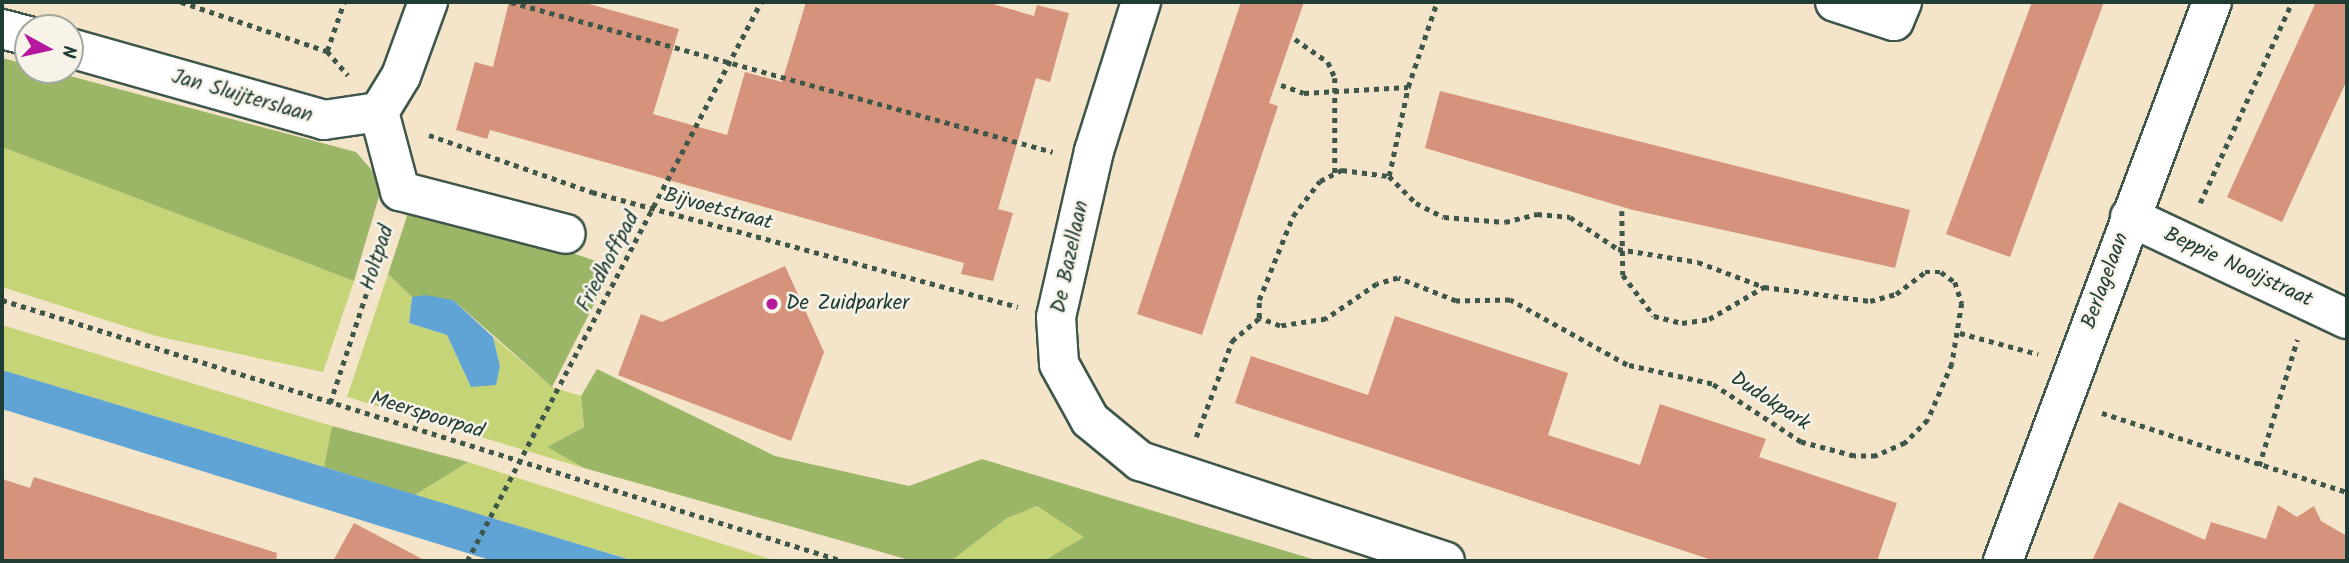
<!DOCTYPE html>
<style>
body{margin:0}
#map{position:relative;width:2349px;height:563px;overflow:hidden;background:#f3e4ca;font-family:Kalam,sans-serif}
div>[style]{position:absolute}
.green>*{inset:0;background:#c5d476}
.forest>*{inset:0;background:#9cb667}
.water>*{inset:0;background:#60a4d5}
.building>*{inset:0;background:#d6937b}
.path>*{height:4.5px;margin-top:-2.25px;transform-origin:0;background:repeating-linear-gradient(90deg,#3f564a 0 5px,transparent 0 10px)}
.roads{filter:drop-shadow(2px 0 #3f564a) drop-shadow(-2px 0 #3f564a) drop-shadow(0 2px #3f564a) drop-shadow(0 -2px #3f564a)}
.minor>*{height:38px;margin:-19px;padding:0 19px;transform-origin:19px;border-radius:19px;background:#fff}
.dots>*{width:19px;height:19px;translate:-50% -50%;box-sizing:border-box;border:4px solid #f7f3e8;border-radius:50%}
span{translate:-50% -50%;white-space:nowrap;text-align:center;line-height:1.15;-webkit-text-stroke:5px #f7f3e8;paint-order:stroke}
.street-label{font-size:21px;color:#1f3d34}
.poi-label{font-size:21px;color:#1f3d34}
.left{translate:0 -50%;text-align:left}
.frame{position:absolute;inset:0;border:4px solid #1f3d34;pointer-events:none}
.north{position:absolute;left:14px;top:14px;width:70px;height:70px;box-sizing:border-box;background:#f7f3e8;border:2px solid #a1aaa0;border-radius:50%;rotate:98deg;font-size:19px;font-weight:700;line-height:28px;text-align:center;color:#1f3d34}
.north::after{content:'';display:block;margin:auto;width:24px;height:32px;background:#b5179e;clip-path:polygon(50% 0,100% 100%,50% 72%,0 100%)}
</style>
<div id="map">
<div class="green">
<div style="clip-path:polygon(2px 147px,354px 281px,323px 372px,156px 336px,2px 287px)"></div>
<div style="clip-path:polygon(388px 274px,412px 297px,409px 323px,447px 335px,471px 387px,500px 366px,493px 337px,552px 387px,581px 396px,584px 427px,547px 447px,584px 468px,347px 397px)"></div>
<div style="clip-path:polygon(2px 325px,332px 426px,324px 467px,2px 370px)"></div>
<div style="clip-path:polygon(468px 462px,776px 561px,635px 561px,415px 495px)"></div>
<div style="clip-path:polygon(1037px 506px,1085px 537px,1044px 561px,951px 561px,1007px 518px)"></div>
</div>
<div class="forest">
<div style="clip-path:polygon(2px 58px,356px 152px,383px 183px,354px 281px,2px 147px)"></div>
<div style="clip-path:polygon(413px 198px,613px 267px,552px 387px,453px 300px,412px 297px,388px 274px)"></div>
<div style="clip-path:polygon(597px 369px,775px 456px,909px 486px,982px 459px,1319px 561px,1044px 561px,1084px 537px,1037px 506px,1007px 518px,951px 561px,913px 561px,584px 468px,547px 447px,584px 427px,581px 396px)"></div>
<div style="clip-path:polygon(332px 426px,468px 462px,415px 495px,324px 467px)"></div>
</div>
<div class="water">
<div style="clip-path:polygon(426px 295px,453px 300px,493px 337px,500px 366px,496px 385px,471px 387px,447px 335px,409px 323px,412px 297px)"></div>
<div style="clip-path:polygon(2px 370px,324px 467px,634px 561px,493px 561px,2px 409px)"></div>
</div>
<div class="building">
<div style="clip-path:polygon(509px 2px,582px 2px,679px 29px,653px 114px,727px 135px,745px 72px,782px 82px,806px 2px,986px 2px,1034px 16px,1037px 5px,1069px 13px,1050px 82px,1036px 78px,998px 209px,1013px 213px,993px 281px,961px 274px,964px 263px,900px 245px,490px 130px,487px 139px,456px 130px,475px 62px,493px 67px)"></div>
<div style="clip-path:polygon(1241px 2px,1304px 2px,1269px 103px,1278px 106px,1202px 335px,1137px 314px)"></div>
<div style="clip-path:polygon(2032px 2px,2104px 2px,2010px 257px,1946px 234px)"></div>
<div style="clip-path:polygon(2316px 2px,2347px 2px,2347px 80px,2282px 222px,2227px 197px)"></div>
<div style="clip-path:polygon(1440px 91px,1910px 210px,1895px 268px,1633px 210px,1425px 148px)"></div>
<div style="clip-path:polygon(785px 266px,824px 352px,791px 441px,618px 375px,641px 314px,662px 322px)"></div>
<div style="clip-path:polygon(1395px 316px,1568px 373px,1548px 435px,1640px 465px,1660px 404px,1766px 439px,1759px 457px,1897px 503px,1877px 561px,1715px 561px,1235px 403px,1251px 356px,1368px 395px)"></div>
<div style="clip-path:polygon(34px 477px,277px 553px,276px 561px,2px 561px,2px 479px,30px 488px)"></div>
<div style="clip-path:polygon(2119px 502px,2205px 540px,2211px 522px,2266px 539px,2278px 505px,2297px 517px,2314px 506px,2321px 521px,2347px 536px,2347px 561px,2092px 561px)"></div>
<div style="clip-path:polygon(354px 523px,426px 561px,333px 561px)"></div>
</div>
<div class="path">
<div style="left:181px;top:2px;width:154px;rotate:18.6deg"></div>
<div style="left:327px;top:51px;width:32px;rotate:49deg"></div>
<div style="left:511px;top:2px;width:562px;rotate:15.47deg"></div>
<div style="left:1295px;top:39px;width:40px;rotate:34.9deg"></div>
<div style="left:1328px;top:62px;width:17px;rotate:66deg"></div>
<div style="left:1335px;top:78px;width:95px;rotate:90deg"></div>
<div style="left:327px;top:51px;width:52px;rotate:-70.9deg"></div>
<div style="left:1281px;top:85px;width:24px;rotate:19deg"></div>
<div style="left:1304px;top:93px;width:104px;rotate:-3.3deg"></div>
<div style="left:429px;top:135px;width:173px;rotate:19.3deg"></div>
<div style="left:592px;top:192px;width:441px;rotate:15.1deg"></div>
<div style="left:1342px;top:170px;width:47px;rotate:7.3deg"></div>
<div style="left:1389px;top:176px;width:38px;rotate:45deg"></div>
<div style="left:1416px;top:203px;width:31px;rotate:27deg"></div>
<div style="left:1444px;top:217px;width:61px;rotate:4.7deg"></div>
<div style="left:1505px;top:222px;width:33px;rotate:-14deg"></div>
<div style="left:1537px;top:214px;width:33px;rotate:5deg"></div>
<div style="left:1570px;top:217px;width:58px;rotate:33.7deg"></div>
<div style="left:1618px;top:249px;width:81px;rotate:9.2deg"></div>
<div style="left:1698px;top:262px;width:71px;rotate:20.7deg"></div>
<div style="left:1764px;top:287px;width:107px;rotate:7.5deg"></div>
<div style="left:1870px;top:301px;width:27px;rotate:-15deg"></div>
<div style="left:1896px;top:294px;width:36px;rotate:-37deg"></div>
<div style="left:1925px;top:272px;width:16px"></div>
<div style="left:1941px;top:272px;width:17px;rotate:36deg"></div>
<div style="left:1955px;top:282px;width:22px;rotate:72deg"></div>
<div style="left:1962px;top:303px;width:62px;rotate:99.3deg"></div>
<div style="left:1952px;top:364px;width:61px;rotate:113.2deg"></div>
<div style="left:1928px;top:420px;width:33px;rotate:135deg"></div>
<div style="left:1905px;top:443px;width:32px;rotate:156deg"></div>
<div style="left:1876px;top:456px;width:22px;rotate:180deg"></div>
<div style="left:1854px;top:456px;width:55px;rotate:-165.2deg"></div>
<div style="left:1801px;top:442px;width:106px;rotate:-146.9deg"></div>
<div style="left:1712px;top:384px;width:87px;rotate:-167.4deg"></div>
<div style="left:1627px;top:365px;width:134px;rotate:-150.9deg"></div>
<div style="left:1510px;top:300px;width:54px;rotate:178.9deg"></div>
<div style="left:1456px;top:301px;width:62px;rotate:-158.4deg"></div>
<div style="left:1398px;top:278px;width:22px;rotate:164deg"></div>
<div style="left:1377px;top:284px;width:62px;rotate:145.5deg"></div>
<div style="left:1326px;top:319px;width:47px;rotate:171.3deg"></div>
<div style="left:1280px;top:326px;width:22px;rotate:-159deg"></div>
<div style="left:1259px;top:318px;width:18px;rotate:-90deg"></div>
<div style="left:1259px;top:300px;width:91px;rotate:-68deg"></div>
<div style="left:1293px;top:216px;width:44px;rotate:-52.4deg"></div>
<div style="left:1320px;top:181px;width:25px;rotate:-27deg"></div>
<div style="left:1389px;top:176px;width:91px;rotate:-77.9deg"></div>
<div style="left:1408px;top:87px;width:90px;rotate:-71.2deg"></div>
<div style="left:2200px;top:203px;width:221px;rotate:-65.4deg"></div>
<div style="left:1622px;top:211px;width:64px;rotate:89.1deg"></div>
<div style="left:1623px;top:275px;width:51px;rotate:52.9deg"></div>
<div style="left:1654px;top:316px;width:29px;rotate:14deg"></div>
<div style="left:1682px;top:323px;width:27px;rotate:-8deg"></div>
<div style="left:1709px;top:319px;width:64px;rotate:-30.2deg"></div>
<div style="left:2px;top:300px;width:881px;rotate:17.24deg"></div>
<div style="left:1960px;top:333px;width:81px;rotate:15.1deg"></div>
<div style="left:330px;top:403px;width:181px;rotate:-71.7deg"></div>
<div style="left:2102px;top:413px;width:257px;rotate:17.9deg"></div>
<div style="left:1196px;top:437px;width:103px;rotate:-69.4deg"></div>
<div style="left:1232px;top:341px;width:35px;rotate:-40deg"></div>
<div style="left:2259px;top:466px;width:132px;rotate:-73.2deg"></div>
<div style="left:467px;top:561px;width:632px;rotate:-62.26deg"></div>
</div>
<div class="roads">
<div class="minor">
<div style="left:1141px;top:2px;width:156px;rotate:107.5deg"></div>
<div style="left:1094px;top:151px;width:170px;rotate:102.9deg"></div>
<div style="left:1056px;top:317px;width:47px;rotate:86.3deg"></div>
<div style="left:1059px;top:364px;width:64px;rotate:61deg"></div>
<div style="left:1090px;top:420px;width:65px;rotate:39.4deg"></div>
<div style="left:1140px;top:461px;width:321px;rotate:18.2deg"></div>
<div style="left:1835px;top:2px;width:62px;rotate:17.9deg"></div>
<div style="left:1894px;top:21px;width:21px;rotate:-67deg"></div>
<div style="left:2px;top:29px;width:27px;rotate:15deg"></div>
<div style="left:70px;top:48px;width:264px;rotate:15.8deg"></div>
<div style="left:324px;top:120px;width:56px;rotate:-8.3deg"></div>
<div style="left:379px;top:112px;width:42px;rotate:-58.6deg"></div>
<div style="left:401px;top:76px;width:79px;rotate:-70deg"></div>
<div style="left:379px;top:112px;width:82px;rotate:75.1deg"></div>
<div style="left:400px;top:191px;width:171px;rotate:14.5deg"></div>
<div style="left:2130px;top:217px;width:240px;rotate:25.2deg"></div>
<div style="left:2003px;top:561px;width:597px;rotate:-69.5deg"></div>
</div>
</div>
<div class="dots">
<div style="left:772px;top:304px;background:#b5179e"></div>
</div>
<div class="street-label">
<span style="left:242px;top:97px;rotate:16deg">Jan Sluijterslaan</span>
<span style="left:718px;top:210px;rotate:15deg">Bijvoetstraat</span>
<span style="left:1071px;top:257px;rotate:-78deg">De Bazellaan</span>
<span style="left:378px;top:258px;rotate:-72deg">Holtpad</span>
<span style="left:609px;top:262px;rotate:-62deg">Friedhoffpad</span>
<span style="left:2238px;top:268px;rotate:25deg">Beppie Nooijstraat</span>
<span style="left:2106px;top:281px;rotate:-70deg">Berlagelaan</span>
<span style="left:1770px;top:402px;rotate:33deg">Dudokpark</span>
<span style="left:427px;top:416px;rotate:17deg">Meerspoorpad</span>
</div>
<div class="poi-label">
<span class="left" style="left:786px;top:304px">De Zuidparker</span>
</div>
<div class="frame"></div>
<div class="north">N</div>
</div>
